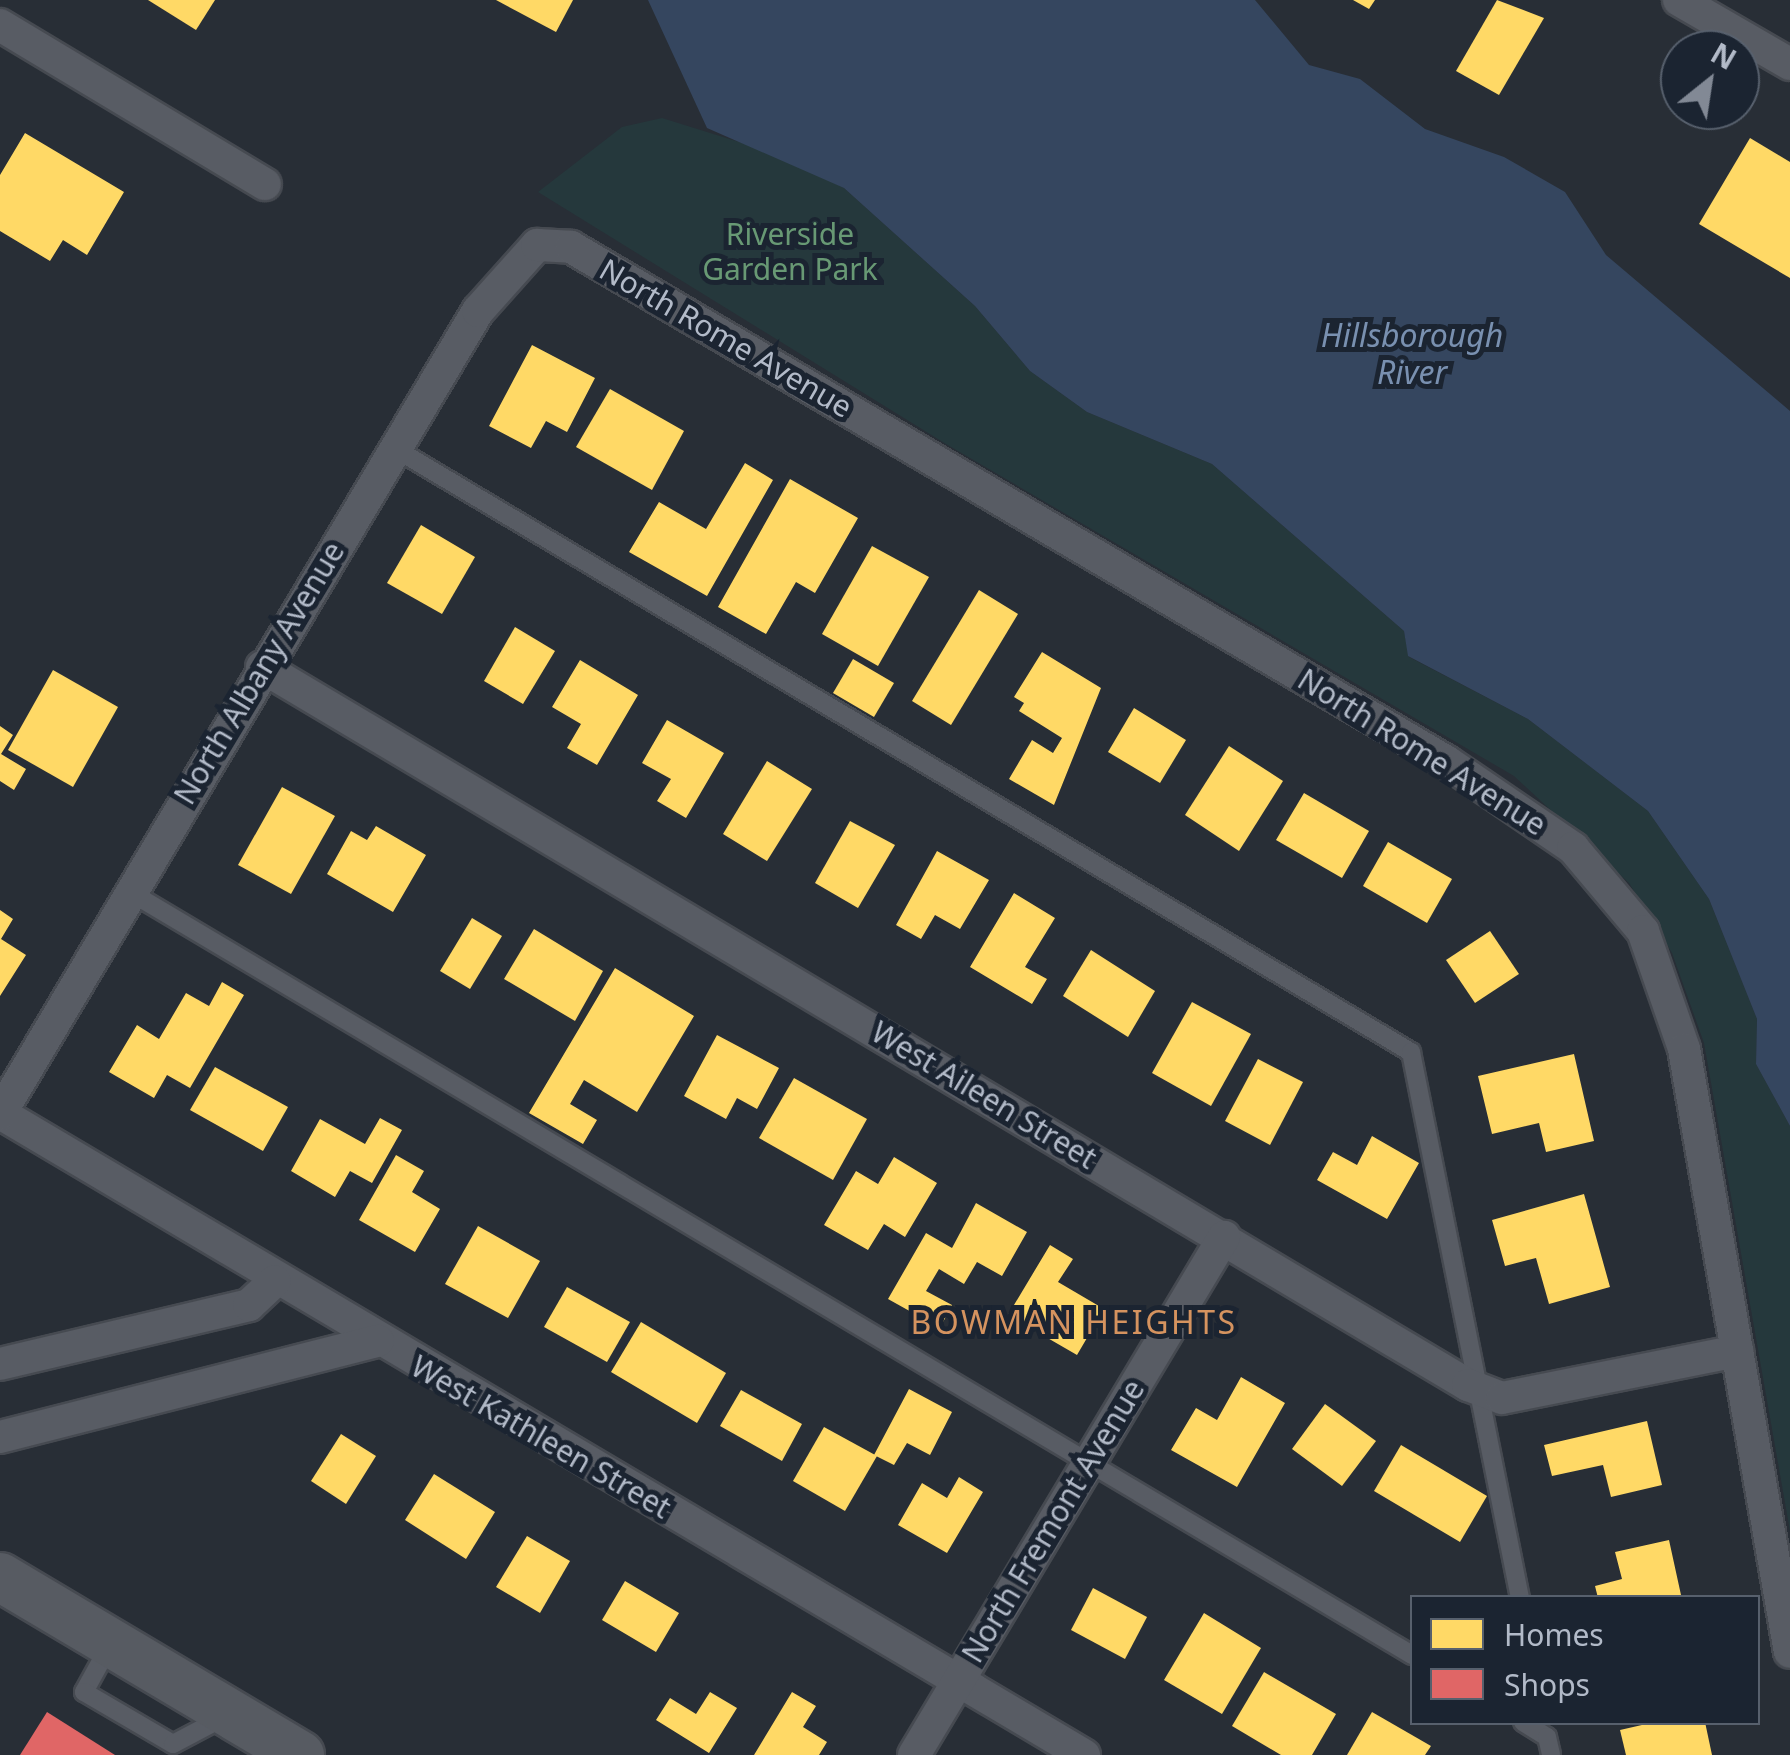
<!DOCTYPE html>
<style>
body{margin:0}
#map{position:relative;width:1790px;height:1755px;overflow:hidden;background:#282e36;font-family:"Noto Sans",sans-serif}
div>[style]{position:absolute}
.green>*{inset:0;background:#25383c}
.water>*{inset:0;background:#35465f}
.homes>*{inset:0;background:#ffd966}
.shops>*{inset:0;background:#e06666}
.roads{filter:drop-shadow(2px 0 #464a51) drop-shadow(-2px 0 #464a51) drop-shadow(0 2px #464a51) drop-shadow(0 -2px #464a51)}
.service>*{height:18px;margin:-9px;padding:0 9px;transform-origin:9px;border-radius:9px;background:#585c64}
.minor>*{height:32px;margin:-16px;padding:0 16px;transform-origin:16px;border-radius:16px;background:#585c64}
.secondary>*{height:48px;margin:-24px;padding:0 24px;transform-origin:24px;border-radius:24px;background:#575b62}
span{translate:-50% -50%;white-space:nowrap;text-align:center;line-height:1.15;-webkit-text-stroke:10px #1b2431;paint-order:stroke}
.park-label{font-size:30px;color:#689974}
.street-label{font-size:30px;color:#b2bac8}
.water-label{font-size:32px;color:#7990b0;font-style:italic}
.neighbourhood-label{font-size:32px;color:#d5935f;letter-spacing:2.5px}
.legend{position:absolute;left:1410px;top:1595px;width:350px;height:130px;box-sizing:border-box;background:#1b2431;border:2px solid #57606d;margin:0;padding:12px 18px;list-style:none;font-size:30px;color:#b2bac8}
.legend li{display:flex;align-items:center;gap:20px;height:50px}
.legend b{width:50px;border:2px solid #57606d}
.north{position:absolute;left:1660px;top:30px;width:100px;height:100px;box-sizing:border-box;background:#1b2431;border:2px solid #57606d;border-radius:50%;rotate:30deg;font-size:28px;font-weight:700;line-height:40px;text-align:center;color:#b2bac8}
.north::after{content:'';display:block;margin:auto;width:35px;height:45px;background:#828995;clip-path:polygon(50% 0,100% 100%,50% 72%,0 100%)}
</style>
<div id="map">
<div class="green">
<div style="clip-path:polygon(662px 118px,778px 154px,844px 188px,975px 306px,1030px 371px,1087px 412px,1212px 464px,1404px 631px,1409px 657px,1528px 719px,1648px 811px,1709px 899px,1757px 1019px,1756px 1064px,1790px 1126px,1790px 1531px,1704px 1043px,1672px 953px,1629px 883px,1514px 776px,946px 444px,538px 192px,622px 127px)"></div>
</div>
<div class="water">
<div style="clip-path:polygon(648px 0,1255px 0,1309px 65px,1360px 79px,1425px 129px,1504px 157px,1565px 192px,1606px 255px,1790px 411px,1790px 1126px,1756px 1064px,1757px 1019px,1709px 899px,1648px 811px,1528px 719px,1408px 656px,1404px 631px,1212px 464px,1087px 412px,1030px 371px,975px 306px,844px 188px,707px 128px)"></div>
</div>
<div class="homes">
<div style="clip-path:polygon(148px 0,215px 0,196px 30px)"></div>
<div style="clip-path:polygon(496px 0,573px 0,556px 32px)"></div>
<div style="clip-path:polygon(1353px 0,1375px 0,1369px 9px)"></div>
<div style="clip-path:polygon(1497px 0,1544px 18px,1499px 95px,1456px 71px)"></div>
<div style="clip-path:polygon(25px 133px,124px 192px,87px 255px,63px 240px,50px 261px,0 231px,0 175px)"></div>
<div style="clip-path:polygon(1750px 138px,1790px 162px,1790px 278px,1699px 224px)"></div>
<div style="clip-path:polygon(532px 345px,595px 378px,567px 432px,546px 421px,531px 448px,489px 426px)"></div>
<div style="clip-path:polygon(610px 389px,684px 431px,652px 490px,576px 447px)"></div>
<div style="clip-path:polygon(745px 463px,773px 480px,707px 596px,629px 552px,659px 502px,706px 529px)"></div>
<div style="clip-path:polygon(790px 479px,858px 518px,815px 593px,796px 582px,766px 634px,718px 607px)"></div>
<div style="clip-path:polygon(421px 525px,475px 557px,442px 614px,387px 583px)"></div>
<div style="clip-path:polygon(872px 546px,929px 577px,878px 666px,822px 634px)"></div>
<div style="clip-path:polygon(979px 590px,1018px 614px,951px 725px,912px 701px)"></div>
<div style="clip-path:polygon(515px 627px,555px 651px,523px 704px,484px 681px)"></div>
<div style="clip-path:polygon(1042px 652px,1101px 688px,1054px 805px,1009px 779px,1032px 740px,1053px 753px,1062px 738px,1019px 711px,1024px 703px,1014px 697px)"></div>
<div style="clip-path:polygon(853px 659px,894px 683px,874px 717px,833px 693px)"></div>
<div style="clip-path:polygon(580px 660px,638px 695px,597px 765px,567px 748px,581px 724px,552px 707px)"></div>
<div style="clip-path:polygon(53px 670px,118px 707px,73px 787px,8px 750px)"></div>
<div style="clip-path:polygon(1134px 708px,1186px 740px,1160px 783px,1108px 752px)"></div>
<div style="clip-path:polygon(667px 720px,724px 753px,686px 818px,657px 801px,671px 779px,642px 763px)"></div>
<div style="clip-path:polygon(0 726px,13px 735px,1px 754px,26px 769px,14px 790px,0 781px)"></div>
<div style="clip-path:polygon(1229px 746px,1283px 781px,1239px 851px,1185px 815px)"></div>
<div style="clip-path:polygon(767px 761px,812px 789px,767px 861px,723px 834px)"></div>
<div style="clip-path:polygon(282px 787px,335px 816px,291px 894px,238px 865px)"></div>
<div style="clip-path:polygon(1304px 793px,1369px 831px,1342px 878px,1276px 840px)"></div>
<div style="clip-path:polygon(850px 821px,895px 845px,858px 908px,815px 883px)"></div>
<div style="clip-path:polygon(376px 826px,426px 855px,393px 912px,327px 874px,351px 831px,367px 840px)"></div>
<div style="clip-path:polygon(1388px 842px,1452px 879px,1427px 923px,1363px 886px)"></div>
<div style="clip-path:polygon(937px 851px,989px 880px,960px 929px,935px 915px,921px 939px,896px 925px)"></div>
<div style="clip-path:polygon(1014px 893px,1055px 918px,1025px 967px,1047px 979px,1032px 1004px,970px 967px)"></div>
<div style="clip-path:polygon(0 910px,13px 919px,1px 939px,26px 955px,0 996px)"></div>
<div style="clip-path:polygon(472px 918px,502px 936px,470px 989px,440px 971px)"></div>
<div style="clip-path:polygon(534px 929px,603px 971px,575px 1021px,504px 979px)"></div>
<div style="clip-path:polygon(1490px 931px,1519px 974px,1475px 1003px,1446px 960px)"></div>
<div style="clip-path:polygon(1091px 950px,1155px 991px,1128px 1037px,1063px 996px)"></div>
<div style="clip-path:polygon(615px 968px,694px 1016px,637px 1112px,584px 1080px,570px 1104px,597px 1120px,583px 1144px,529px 1113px)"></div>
<div style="clip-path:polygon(222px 982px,244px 995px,190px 1088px,167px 1075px,154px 1098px,109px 1072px,137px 1025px,159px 1039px,186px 993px,209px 1006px)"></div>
<div style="clip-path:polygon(1192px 1002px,1251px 1034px,1211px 1106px,1152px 1073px)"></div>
<div style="clip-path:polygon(717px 1035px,779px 1068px,757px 1109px,737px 1098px,726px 1119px,684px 1096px)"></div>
<div style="clip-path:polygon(1574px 1054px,1594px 1141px,1546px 1152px,1539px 1123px,1492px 1134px,1478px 1076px)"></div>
<div style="clip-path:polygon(1258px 1059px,1303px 1082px,1270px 1145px,1225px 1121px)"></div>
<div style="clip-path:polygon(215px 1067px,288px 1107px,263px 1151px,190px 1110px)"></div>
<div style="clip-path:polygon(794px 1078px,867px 1119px,833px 1180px,759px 1138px)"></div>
<div style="clip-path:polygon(380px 1118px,402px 1130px,372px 1183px,350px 1171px,335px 1197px,291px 1171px,320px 1119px,365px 1144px)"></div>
<div style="clip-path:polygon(1372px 1136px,1419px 1163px,1387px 1219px,1317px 1180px,1333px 1152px,1357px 1165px)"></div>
<div style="clip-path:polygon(396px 1155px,424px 1171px,412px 1192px,440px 1209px,415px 1252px,359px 1220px)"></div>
<div style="clip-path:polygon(894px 1157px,937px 1183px,905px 1237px,884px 1224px,868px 1250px,824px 1225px,856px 1171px,878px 1184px)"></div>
<div style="clip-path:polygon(1584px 1194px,1610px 1287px,1549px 1304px,1536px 1258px,1505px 1266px,1492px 1220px)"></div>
<div style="clip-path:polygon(976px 1203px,1027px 1232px,1002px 1276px,977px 1262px,964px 1284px,939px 1269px,926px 1291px,952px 1305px,940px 1328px,888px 1299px,926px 1233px,952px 1248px)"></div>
<div style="clip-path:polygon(478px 1226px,540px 1261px,508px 1318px,445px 1284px)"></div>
<div style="clip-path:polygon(1050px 1245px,1073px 1259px,1058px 1282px,1104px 1309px,1077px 1355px,1008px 1315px)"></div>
<div style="clip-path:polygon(567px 1287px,630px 1322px,607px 1362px,544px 1327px)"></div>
<div style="clip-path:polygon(641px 1322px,726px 1373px,697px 1423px,611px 1372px)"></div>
<div style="clip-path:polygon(1241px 1377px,1285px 1403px,1237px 1487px,1171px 1450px,1196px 1408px,1217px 1420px)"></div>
<div style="clip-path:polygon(909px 1389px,952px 1412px,930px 1455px,907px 1443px,894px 1465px,874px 1455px)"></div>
<div style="clip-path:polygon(741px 1390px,802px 1424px,782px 1461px,720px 1426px)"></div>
<div style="clip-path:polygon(1325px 1404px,1376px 1441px,1342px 1486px,1292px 1449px)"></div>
<div style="clip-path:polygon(1647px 1421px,1662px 1485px,1611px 1497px,1603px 1465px,1552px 1476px,1544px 1445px)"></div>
<div style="clip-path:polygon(824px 1427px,877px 1456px,845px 1511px,793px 1481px)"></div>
<div style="clip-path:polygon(341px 1434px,376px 1456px,346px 1504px,311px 1481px)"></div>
<div style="clip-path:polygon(1401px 1445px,1487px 1496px,1460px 1542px,1374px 1491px)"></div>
<div style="clip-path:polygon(434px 1474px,495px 1512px,466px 1559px,405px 1520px)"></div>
<div style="clip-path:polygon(959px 1477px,983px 1492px,947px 1553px,898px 1525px,922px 1483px,947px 1498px)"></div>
<div style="clip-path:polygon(527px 1536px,570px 1561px,540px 1613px,496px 1587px)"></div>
<div style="clip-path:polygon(1669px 1540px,1681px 1595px,1598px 1598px,1595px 1586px,1622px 1579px,1615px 1552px)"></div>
<div style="clip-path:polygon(625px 1581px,679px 1613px,656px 1652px,602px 1620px)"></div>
<div style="clip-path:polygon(1093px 1588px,1147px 1617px,1125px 1659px,1071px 1630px)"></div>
<div style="clip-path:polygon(1204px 1613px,1261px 1648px,1222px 1714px,1164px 1680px)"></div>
<div style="clip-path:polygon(1264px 1672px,1336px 1714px,1312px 1755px,1281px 1755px,1232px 1726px)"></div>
<div style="clip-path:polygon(710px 1692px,737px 1708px,709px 1753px,656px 1720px,670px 1698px,696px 1714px)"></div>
<div style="clip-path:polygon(792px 1692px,816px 1706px,803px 1727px,827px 1742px,819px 1755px,754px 1755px)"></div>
<div style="clip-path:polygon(1372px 1712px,1431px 1746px,1425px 1755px,1347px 1755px)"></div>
<div style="clip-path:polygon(1655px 1722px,1705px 1722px,1712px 1755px,1626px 1755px,1620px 1730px)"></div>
</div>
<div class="shops">
<div style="clip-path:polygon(47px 1712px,115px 1755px,20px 1755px)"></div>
</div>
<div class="roads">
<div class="service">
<div style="left:394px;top:448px;width:1183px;rotate:30.71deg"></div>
<div style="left:1411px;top:1052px;width:557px;rotate:78.71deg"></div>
<div style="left:130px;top:892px;width:1492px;rotate:30.76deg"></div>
<div style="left:111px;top:1643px;width:56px;rotate:118.9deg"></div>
<div style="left:84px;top:1692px;width:103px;rotate:30.3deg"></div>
<div style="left:173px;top:1744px;width:60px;rotate:-27.8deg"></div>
<div style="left:1523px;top:1722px;width:28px;rotate:32deg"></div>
<div style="left:1547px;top:1737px;width:18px;rotate:77deg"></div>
</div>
<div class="minor">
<div style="left:1679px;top:0;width:128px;rotate:30deg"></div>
<div style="left:0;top:25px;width:309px;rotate:31deg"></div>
<div style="left:262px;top:667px;width:1404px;rotate:30.77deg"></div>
<div style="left:1468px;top:1385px;width:36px;rotate:21deg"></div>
<div style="left:1502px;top:1398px;width:240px;rotate:-11.3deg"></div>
<div style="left:0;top:1113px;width:1260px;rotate:30.64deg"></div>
<div style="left:0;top:1114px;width:935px;rotate:-59.24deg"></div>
<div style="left:478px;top:311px;width:89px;rotate:-48.2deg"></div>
<div style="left:537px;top:245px;width:34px;rotate:3deg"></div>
<div style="left:571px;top:247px;width:1016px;rotate:30.45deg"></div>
<div style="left:1447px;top:762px;width:153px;rotate:34.3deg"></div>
<div style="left:1573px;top:848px;width:109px;rotate:49.9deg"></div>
<div style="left:1643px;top:931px;width:125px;rotate:70.8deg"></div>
<div style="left:1684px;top:1049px;width:612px;rotate:80.03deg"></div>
<div style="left:0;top:1364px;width:256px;rotate:-13.3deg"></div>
<div style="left:249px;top:1305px;width:35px;rotate:-43deg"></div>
<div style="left:0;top:1437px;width:390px;rotate:-14.3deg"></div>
<div style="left:914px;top:1755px;width:604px;rotate:-59.1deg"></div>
</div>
<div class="secondary">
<div style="left:0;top:1577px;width:349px;rotate:30.7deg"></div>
</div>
</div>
<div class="park-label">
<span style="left:790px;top:251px">Riverside<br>Garden Park</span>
</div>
<div class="street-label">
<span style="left:726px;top:338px;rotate:30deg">North Rome Avenue</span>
<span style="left:259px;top:673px;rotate:-59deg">North Albany Avenue</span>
<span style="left:1422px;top:752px;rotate:32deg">North Rome Avenue</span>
<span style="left:984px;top:1095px;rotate:31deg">West Aileen Street</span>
<span style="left:541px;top:1437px;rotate:30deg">West Kathleen Street</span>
<span style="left:1053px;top:1521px;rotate:-59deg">North Fremont Avenue</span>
</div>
<div class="water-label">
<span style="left:1412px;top:354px">Hillsborough<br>River</span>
</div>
<div class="neighbourhood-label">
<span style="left:1074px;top:1322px">BOWMAN HEIGHTS</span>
</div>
<ul class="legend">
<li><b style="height:28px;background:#ffd966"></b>Homes</li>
<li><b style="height:28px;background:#e06666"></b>Shops</li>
</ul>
<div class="north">N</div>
</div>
